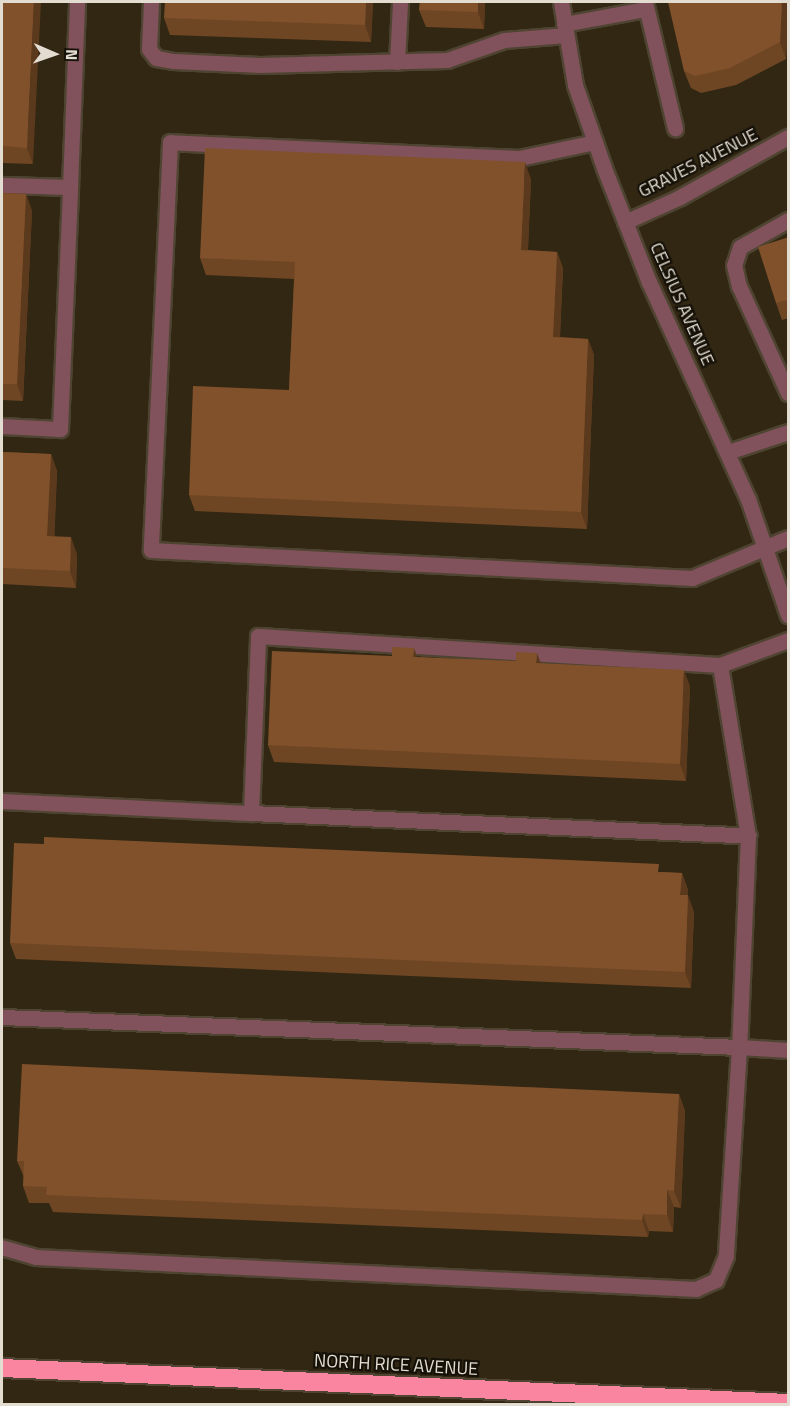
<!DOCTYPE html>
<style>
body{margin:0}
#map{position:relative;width:790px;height:1406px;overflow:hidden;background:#322713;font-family:"Titillium Web",sans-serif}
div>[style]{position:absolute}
.roads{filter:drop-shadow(2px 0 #4e4431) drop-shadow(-2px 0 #4e4431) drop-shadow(0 2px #4e4431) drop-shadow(0 -2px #4e4431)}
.minor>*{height:15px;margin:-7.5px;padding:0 7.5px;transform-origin:7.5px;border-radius:7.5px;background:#81525b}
.highway>*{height:18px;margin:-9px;padding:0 9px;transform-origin:9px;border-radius:9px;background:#f985a0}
.wall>*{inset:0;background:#6e4624}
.shaded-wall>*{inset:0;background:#5a391d}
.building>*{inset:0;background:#80512a}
span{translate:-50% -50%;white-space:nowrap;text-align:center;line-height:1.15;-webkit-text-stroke:4.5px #151108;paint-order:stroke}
.street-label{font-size:18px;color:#e3dcd0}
.frame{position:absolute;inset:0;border:3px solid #e3dcd0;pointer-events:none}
.north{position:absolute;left:24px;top:24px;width:60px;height:60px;-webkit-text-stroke:4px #151108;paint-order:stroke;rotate:92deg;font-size:16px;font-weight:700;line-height:24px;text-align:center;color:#e3dcd0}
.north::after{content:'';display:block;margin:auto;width:21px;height:27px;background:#e3dcd0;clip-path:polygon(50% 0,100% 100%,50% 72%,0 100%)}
</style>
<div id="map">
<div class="roads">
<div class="minor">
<div style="left:151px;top:2px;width:47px;rotate:92.4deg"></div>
<div style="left:149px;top:49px;width:11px;rotate:52deg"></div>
<div style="left:156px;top:58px;width:17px;rotate:10deg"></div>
<div style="left:173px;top:61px;width:87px;rotate:2.6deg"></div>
<div style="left:260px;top:65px;width:187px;rotate:-1.5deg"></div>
<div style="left:447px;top:60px;width:60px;rotate:-19.3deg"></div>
<div style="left:504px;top:40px;width:62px;rotate:-4.6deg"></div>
<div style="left:561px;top:2px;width:84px;rotate:80.4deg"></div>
<div style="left:575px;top:85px;width:88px;rotate:70.7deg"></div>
<div style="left:604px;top:168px;width:123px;rotate:68.5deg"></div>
<div style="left:649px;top:282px;width:239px;rotate:65.5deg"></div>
<div style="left:748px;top:499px;width:123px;rotate:71deg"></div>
<div style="left:645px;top:2px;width:130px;rotate:76.6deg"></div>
<div style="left:564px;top:24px;width:82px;rotate:-10.5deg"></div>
<div style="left:397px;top:62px;width:60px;rotate:-87.1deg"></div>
<div style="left:595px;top:142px;width:78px;rotate:168.1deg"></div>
<div style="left:519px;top:158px;width:349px;rotate:-177.4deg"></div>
<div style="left:170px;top:142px;width:408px;rotate:92.7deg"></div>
<div style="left:151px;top:550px;width:542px;rotate:2.96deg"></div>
<div style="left:692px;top:578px;width:104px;rotate:-22.6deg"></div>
<div style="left:2px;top:185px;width:68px;rotate:1.7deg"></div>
<div style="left:70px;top:187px;width:185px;rotate:-87.8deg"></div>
<div style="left:788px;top:220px;width:55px;rotate:150.6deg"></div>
<div style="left:740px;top:247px;width:19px;rotate:108deg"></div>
<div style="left:734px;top:265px;width:22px;rotate:77deg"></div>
<div style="left:739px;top:286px;width:118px;rotate:65.4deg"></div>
<div style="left:625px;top:222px;width:60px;rotate:-24.4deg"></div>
<div style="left:680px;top:197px;width:124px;rotate:-29.1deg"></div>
<div style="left:2px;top:426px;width:58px;rotate:3deg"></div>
<div style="left:60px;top:429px;width:242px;rotate:-87.6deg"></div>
<div style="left:728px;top:452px;width:63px;rotate:-18.4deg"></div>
<div style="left:788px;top:640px;width:72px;rotate:159.8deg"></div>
<div style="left:720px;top:665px;width:173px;rotate:80.7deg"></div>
<div style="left:748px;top:836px;width:211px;rotate:92.4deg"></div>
<div style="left:739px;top:1047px;width:49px;rotate:3.5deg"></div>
<div style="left:2px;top:801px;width:249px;rotate:2.8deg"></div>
<div style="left:251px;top:813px;width:177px;rotate:-87.7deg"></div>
<div style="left:258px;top:636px;width:463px;rotate:3.6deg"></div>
<div style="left:251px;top:813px;width:498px;rotate:2.6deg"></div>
<div style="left:2px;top:1017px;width:738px;rotate:2.33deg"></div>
<div style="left:739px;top:1047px;width:209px;rotate:93.6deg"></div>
<div style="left:726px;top:1256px;width:26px;rotate:113deg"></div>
<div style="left:716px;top:1280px;width:22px;rotate:156deg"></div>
<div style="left:696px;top:1289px;width:661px;rotate:-177.22deg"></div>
<div style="left:36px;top:1257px;width:35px;rotate:-164deg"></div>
</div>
<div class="highway">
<div style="left:2px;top:1368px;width:787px;rotate:2.55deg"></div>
</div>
</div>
<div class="wall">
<div style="clip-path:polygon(2px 2px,33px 164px,2px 163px)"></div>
<div style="clip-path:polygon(373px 2px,371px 42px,170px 35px,164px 18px)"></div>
<div style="clip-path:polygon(420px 2px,485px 2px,484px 29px,426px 27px,419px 10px)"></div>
<div style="clip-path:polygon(789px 2px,786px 59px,736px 85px,701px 93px,691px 88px,684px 71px)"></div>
<div style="clip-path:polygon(531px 179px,528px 250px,557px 252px,563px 268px,560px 337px,588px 339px,594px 355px,587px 529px,195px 511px,189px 495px,289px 390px,294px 279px,206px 275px,200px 258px)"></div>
<div style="clip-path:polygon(2px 193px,26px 194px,32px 211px,23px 401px,2px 400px)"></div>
<div style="clip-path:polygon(789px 237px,789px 318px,782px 320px,776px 303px)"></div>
<div style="clip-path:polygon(2px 452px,51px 454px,57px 471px,54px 537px,77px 554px,76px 588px,2px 584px)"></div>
<div style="clip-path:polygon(417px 657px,540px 663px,690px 686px,686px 781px,274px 762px,268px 745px)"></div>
<div style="clip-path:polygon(661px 872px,682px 873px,688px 890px,687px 895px,694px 912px,691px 988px,16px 959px,10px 943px)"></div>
<div style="clip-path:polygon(679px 1094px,685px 1111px,681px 1208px,674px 1207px,673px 1232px,649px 1231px,648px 1237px,53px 1212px,49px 1203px,29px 1203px,23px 1186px,24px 1177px,17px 1161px)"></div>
</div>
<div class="shaded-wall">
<div style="clip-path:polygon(34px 2px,41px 2px,33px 164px,27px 148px)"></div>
<div style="clip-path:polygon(366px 2px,373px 2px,371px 42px,365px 25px)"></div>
<div style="clip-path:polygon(478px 2px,485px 2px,484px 29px,478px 12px)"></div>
<div style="clip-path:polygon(782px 2px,789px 2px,786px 59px,780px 42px)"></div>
<div style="clip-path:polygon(525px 162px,531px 179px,527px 267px,521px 250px)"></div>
<div style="clip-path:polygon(26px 194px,32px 211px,23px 401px,17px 384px)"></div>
<div style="clip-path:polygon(557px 252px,563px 268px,559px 354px,553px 337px)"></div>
<div style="clip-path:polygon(588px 339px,594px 355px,587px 529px,581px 512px)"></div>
<div style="clip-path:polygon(51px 454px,57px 471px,54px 553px,47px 536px)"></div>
<div style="clip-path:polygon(71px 537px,77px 554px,76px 588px,70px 571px)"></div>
<div style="clip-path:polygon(414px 648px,420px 665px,413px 657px)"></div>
<div style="clip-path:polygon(537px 653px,543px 670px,536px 663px)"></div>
<div style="clip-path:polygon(684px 670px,690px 686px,686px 781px,680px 764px)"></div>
<div style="clip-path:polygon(682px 873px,688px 890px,687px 912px,680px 895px)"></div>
<div style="clip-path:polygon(688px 895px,694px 912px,691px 988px,685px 972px)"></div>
<div style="clip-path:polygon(679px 1094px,685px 1111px,681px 1208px,674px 1191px)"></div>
<div style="clip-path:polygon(667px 1190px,674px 1207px,673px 1232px,667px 1215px)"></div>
<div style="clip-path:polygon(643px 1214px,649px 1231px,648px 1237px,642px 1220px)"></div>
</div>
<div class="building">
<div style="clip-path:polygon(2px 2px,34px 2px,27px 148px,2px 146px)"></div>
<div style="clip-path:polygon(165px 2px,366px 2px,365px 25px,164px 18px)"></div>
<div style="clip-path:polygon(420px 2px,478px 2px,478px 12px,419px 10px)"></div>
<div style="clip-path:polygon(668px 2px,782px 2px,780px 42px,730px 68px,695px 76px,684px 71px)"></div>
<div style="clip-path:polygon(205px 148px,525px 162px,521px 250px,557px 252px,553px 337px,588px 339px,581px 512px,189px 495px,193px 386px,289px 390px,295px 262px,200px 258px)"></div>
<div style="clip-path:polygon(2px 193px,26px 194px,17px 384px,2px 384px)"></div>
<div style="clip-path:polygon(789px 237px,789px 307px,786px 300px,776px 303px,758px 247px)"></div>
<div style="clip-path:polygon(2px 452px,51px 454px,47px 536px,71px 537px,70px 571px,2px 568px)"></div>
<div style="clip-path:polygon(392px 647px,414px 648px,413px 657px,516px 661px,516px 652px,537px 653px,536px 663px,684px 670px,680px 764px,268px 745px,272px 651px,392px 656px)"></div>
<div style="clip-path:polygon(44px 837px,659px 864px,658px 872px,682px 873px,680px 895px,688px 895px,685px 972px,10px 943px,14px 843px,44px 844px)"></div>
<div style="clip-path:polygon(22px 1064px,679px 1094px,674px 1191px,667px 1190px,667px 1215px,643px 1214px,642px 1220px,46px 1195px,47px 1187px,23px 1186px,24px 1161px,17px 1161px)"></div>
</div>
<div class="street-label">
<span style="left:698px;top:163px;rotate:-27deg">GRAVES AVENUE</span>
<span style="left:682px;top:304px;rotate:66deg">CELSIUS AVENUE</span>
<span style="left:396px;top:1365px;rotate:3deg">NORTH RICE AVENUE</span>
</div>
<div class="frame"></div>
<div class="north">N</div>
</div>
